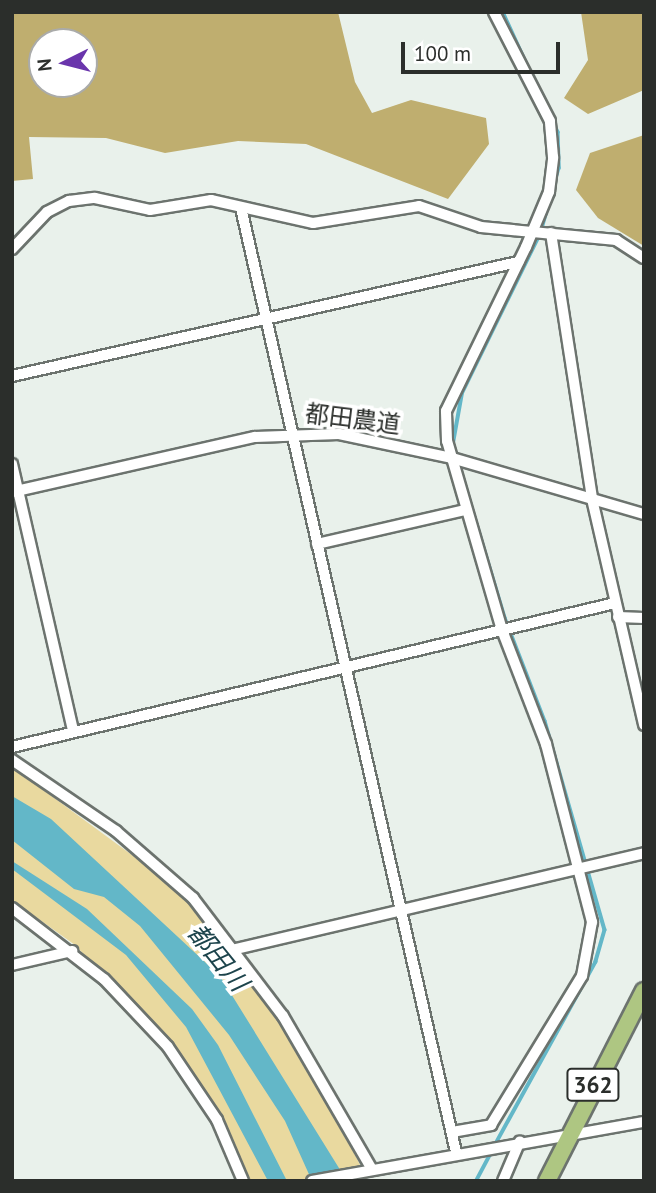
<!DOCTYPE html>
<meta charset="utf-8">
<style>
body{margin:0}
#map{position:relative;width:656px;height:1193px;overflow:hidden;background:#e9f1eb;font-family:"PT Sans","Noto Sans JP",sans-serif}
div>[style]{position:absolute}
.green>*{inset:0;background:#e9d99f}
.forest>*{inset:0;background:#bfae6f}
.water>*{inset:0;background:#63b7c8}
.stream>*{height:3.5px;margin:-1.75px;padding:0 1.75px;transform-origin:1.75px;border-radius:1.75px;background:#63b7c8}
.roads{filter:drop-shadow(2px 0 #6c736e) drop-shadow(-2px 0 #6c736e) drop-shadow(0 2px #6c736e) drop-shadow(0 -2px #6c736e)}
.minor>*{height:10px;margin:-5px;padding:0 5px;transform-origin:5px;border-radius:5px;background:#fff}
.highway>*{height:16px;margin:-8px;padding:0 8px;transform-origin:8px;border-radius:8px;background:#aec682}
span{translate:-50% -50%;white-space:nowrap;text-align:center;line-height:1.15;-webkit-text-stroke:7px #fff;paint-order:stroke}
.shield-label span{padding:2px 5px;background:#fff;border:2px solid;border-radius:5px;-webkit-text-stroke-width:0}
.shield-label{font-size:23px;color:#2b2e2b;font-weight:700}
.street-label{font-size:24px;color:#2b2e2b}
.water-label{font-size:26px;color:#1d444c;font-style:italic}
.frame{position:absolute;inset:0;border:14px solid #2b2e2b;pointer-events:none}
.north{position:absolute;left:28px;top:28px;width:70px;height:70px;box-sizing:border-box;background:#fff;border:2px solid #aaabaa;border-radius:50%;rotate:264deg;font-size:19px;font-weight:700;line-height:28px;text-align:center;color:#2b2e2b}
.north::after{content:'';display:block;margin:auto;width:24px;height:32px;background:#6a35ac;clip-path:polygon(50% 0,100% 100%,50% 72%,0 100%)}
.scale{position:absolute;left:401px;top:42px;width:159px;height:32px;box-sizing:border-box;border:4px solid #2b2e2b;border-top:0;padding-left:9px;font-size:21px;line-height:24px;white-space:nowrap;color:#2b2e2b;-webkit-text-stroke:5px #fff;paint-order:stroke}
</style>
<div id="map">
<div class="green">
<div style="clip-path:polygon(12px 767px,166px 880px,242px 962px,315px 1075px,368px 1181px,249px 1181px,177px 1053px,75px 945px,12px 900px)"></div>
</div>
<div class="forest">
<div style="clip-path:polygon(evenodd,12px 12px,338px 12px,355px 82px,372px 113px,411px 100px,486px 118px,489px 144px,448px 199px,306px 144px,238px 141px,165px 153px,106px 138px,29px 137px,33px 179px,12px 181px,12px 12px,84px 42px,84px 84px,42px 84px,42px 42px,84px 42px)"></div>
<div style="clip-path:polygon(581px 12px,644px 12px,644px 90px,588px 114px,564px 98px,588px 60px)"></div>
<div style="clip-path:polygon(644px 135px,644px 246px,598px 218px,576px 190px,590px 153px)"></div>
</div>
<div class="water">
<div style="clip-path:polygon(12px 796px,51px 819px,220px 976px,347px 1181px,312px 1181px,285px 1121px,229px 1035px,140px 926px,104px 897px,74px 889px,12px 840px)"></div>
<div style="clip-path:polygon(12px 861px,87px 909px,192px 1009px,218px 1045px,287px 1181px,268px 1181px,186px 1027px,126px 955px,12px 869px)"></div>
</div>
<div class="stream">
<div style="left:503px;top:12px;width:132px;rotate:65.4deg"></div>
<div style="left:558px;top:132px;width:36px;rotate:88deg"></div>
<div style="left:559px;top:168px;width:63px;rotate:105.6deg"></div>
<div style="left:453px;top:443px;width:51px;rotate:-79.8deg"></div>
<div style="left:462px;top:393px;width:175px;rotate:-63.9deg"></div>
<div style="left:464px;top:481px;width:143px;rotate:73.3deg"></div>
<div style="left:505px;top:618px;width:110px;rotate:68.8deg"></div>
<div style="left:545px;top:721px;width:217px;rotate:74deg"></div>
<div style="left:605px;top:930px;width:33px;rotate:106deg"></div>
<div style="left:596px;top:962px;width:208px;rotate:118.8deg"></div>
<div style="left:476px;top:1181px;width:34px;rotate:-62deg"></div>
</div>
<div class="roads">
<div class="minor">
<div style="left:241px;top:208px;width:968px;rotate:77.17deg"></div>
<div style="left:551px;top:233px;width:269px;rotate:81.2deg"></div>
<div style="left:592px;top:499px;width:232px;rotate:77deg"></div>
<div style="left:12px;top:249px;width:51px;rotate:-46.6deg"></div>
<div style="left:47px;top:212px;width:25px;rotate:-27deg"></div>
<div style="left:69px;top:201px;width:26px;rotate:-7deg"></div>
<div style="left:95px;top:198px;width:56px;rotate:12.3deg"></div>
<div style="left:150px;top:210px;width:62px;rotate:-9.3deg"></div>
<div style="left:211px;top:200px;width:105px;rotate:12.7deg"></div>
<div style="left:313px;top:223px;width:107px;rotate:-9.1deg"></div>
<div style="left:419px;top:206px;width:65px;rotate:18.7deg"></div>
<div style="left:481px;top:227px;width:136px;rotate:5.5deg"></div>
<div style="left:616px;top:240px;width:33px;rotate:33deg"></div>
<div style="left:12px;top:376px;width:519px;rotate:-12.7deg"></div>
<div style="left:12px;top:464px;width:274px;rotate:77.1deg"></div>
<div style="left:12px;top:492px;width:249px;rotate:-12.8deg"></div>
<div style="left:255px;top:437px;width:84px;rotate:-2deg"></div>
<div style="left:339px;top:434px;width:116px;rotate:12deg"></div>
<div style="left:452px;top:458px;width:200px;rotate:16.3deg"></div>
<div style="left:317px;top:544px;width:153px;rotate:-12.9deg"></div>
<div style="left:618px;top:617px;width:26px;rotate:2deg"></div>
<div style="left:12px;top:747px;width:620px;rotate:-13.43deg"></div>
<div style="left:12px;top:760px;width:126px;rotate:34.3deg"></div>
<div style="left:116px;top:831px;width:102px;rotate:41deg"></div>
<div style="left:193px;top:898px;width:148px;rotate:52.7deg"></div>
<div style="left:283px;top:1016px;width:176px;rotate:59.9deg"></div>
<div style="left:12px;top:908px;width:116px;rotate:37.7deg"></div>
<div style="left:104px;top:979px;width:93px;rotate:46.7deg"></div>
<div style="left:168px;top:1047px;width:88px;rotate:56.1deg"></div>
<div style="left:217px;top:1120px;width:66px;rotate:66.9deg"></div>
<div style="left:236px;top:949px;width:419px;rotate:-13.2deg"></div>
<div style="left:12px;top:965px;width:62px;rotate:-13.1deg"></div>
<div style="left:452px;top:1132px;width:40px;rotate:-10deg"></div>
<div style="left:491px;top:1125px;width:175px;rotate:-58.6deg"></div>
<div style="left:582px;top:976px;width:55px;rotate:-79.5deg"></div>
<div style="left:592px;top:922px;width:184px;rotate:-104.5deg"></div>
<div style="left:546px;top:744px;width:122px;rotate:-111.1deg"></div>
<div style="left:502px;top:630px;width:197px;rotate:-106.2deg"></div>
<div style="left:447px;top:441px;width:30px;rotate:-92deg"></div>
<div style="left:446px;top:411px;width:182px;rotate:-64deg"></div>
<div style="left:526px;top:247px;width:60px;rotate:-67.3deg"></div>
<div style="left:549px;top:192px;width:35px;rotate:-83deg"></div>
<div style="left:553px;top:157px;width:36px;rotate:-95deg"></div>
<div style="left:550px;top:121px;width:123px;rotate:-117.2deg"></div>
<div style="left:312px;top:1181px;width:337px;rotate:-10.1deg"></div>
<div style="left:503px;top:1181px;width:43px;rotate:-67deg"></div>
</div>
<div class="highway">
<div style="left:547px;top:1181px;width:213px;rotate:-63deg"></div>
</div>
</div>
<div class="shield-label">
<span style="left:593px;top:1085px">362</span>
</div>
<div class="street-label">
<span style="left:353px;top:419px;rotate:7deg">都田農道</span>
</div>
<div class="water-label">
<span style="left:218px;top:957px;rotate:51deg">都田川</span>
</div>
<div class="frame"></div>
<div class="north">N</div>
<div class="scale">100 m</div>
</div>
